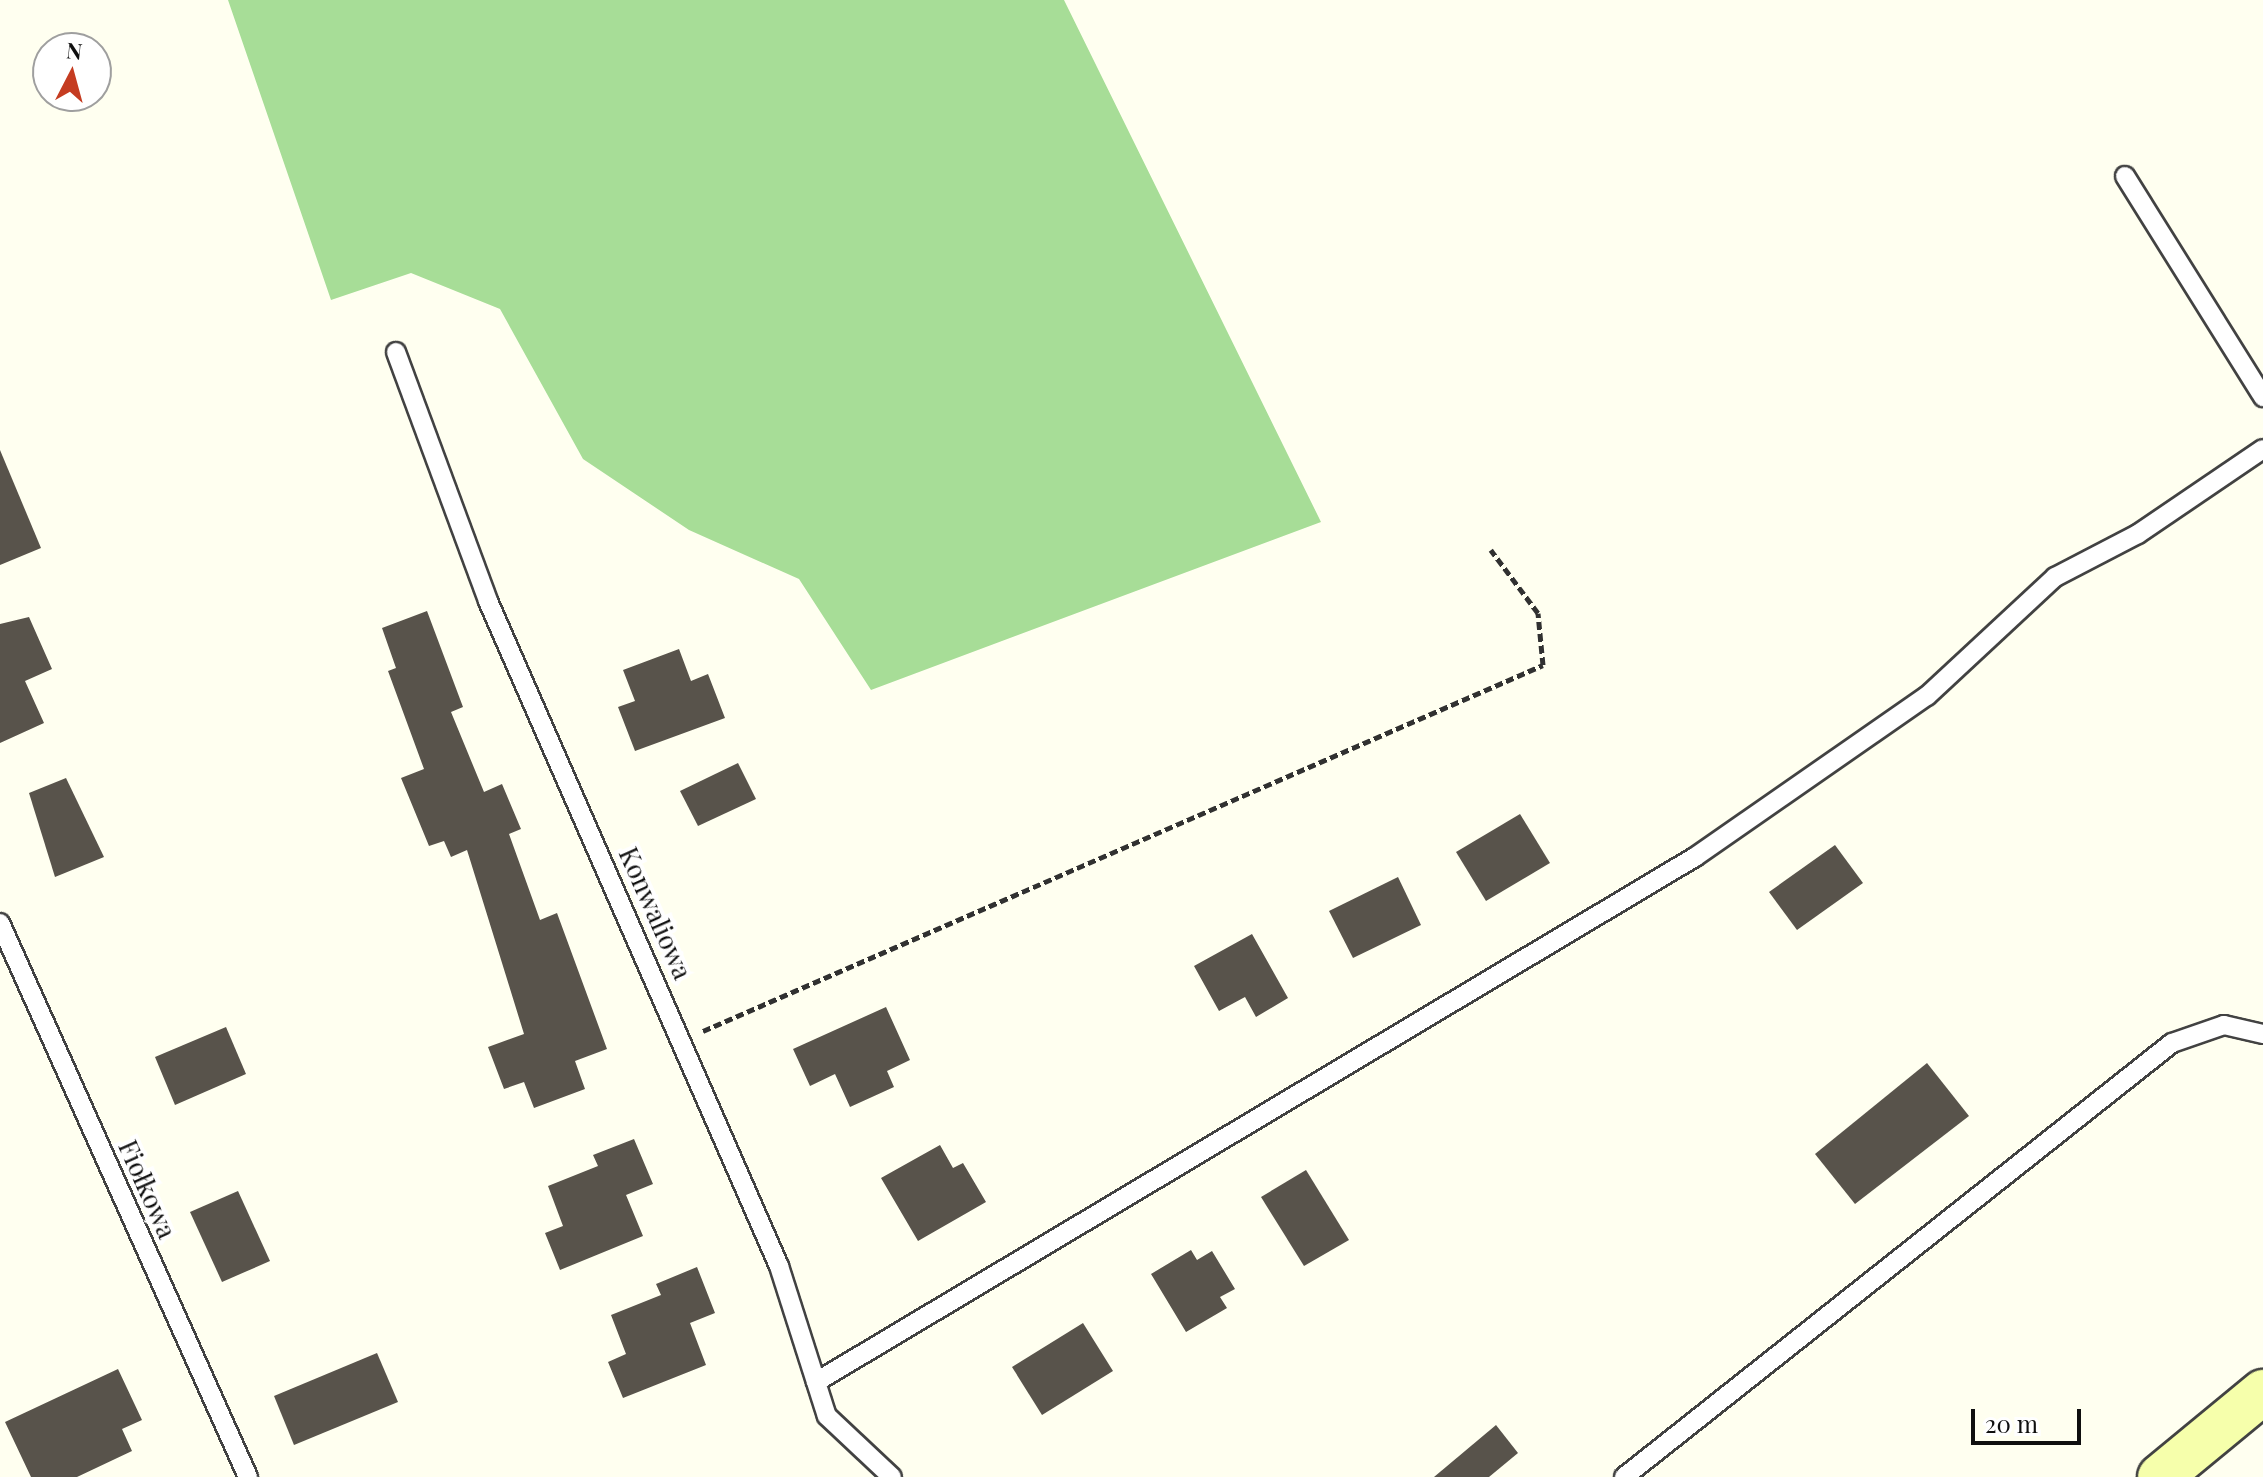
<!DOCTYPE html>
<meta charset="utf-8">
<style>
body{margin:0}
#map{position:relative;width:2263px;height:1477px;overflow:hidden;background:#fffff0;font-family:"Playfair Display",serif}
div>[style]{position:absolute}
.forest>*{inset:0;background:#a7dd97}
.building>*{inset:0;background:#58534b}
.path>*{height:5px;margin-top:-2.5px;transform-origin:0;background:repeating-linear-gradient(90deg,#313131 0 8px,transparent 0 12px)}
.roads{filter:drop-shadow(2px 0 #424242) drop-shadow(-2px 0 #424242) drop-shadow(0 2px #424242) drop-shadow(0 -2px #424242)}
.service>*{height:18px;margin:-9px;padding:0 9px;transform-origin:9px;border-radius:9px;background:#fff}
.secondary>*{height:44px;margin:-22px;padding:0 22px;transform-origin:22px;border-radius:22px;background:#f6ffab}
span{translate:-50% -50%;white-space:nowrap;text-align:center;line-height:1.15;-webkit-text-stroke:8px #fff;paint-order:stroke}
.street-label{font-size:26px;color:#0f0f0f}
.north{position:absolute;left:32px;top:32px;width:80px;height:80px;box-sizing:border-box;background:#fff;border:2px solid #9f9f9f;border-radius:50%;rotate:6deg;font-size:22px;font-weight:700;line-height:32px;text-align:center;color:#0f0f0f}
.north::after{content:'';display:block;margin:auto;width:28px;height:36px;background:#c53c21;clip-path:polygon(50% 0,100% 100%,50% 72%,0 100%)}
.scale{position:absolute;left:1971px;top:1409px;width:110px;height:36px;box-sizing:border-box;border:4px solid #0f0f0f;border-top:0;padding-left:10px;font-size:24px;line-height:28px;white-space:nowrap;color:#0f0f0f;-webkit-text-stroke:6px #fff;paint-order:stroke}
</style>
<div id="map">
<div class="forest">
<div style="clip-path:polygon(228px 0,1064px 0,1321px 522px,871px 690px,799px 579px,689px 530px,583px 459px,500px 309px,411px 273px,331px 300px)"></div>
</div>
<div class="building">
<div style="clip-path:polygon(0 450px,41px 548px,0 565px)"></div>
<div style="clip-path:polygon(427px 611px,463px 707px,451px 712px,484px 792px,502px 784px,521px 829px,509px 834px,540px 920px,557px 913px,607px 1049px,575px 1061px,585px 1089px,534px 1108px,524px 1082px,504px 1089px,488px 1047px,524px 1034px,467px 850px,451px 857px,444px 841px,429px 846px,401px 778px,424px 769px,388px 671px,396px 668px,382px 628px)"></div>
<div style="clip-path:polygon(29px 617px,52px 669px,25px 681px,44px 723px,0 743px,0 624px)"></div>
<div style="clip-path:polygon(679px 649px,691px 681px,708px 674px,725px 718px,635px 751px,618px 707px,635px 701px,623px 670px)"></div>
<div style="clip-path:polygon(738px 763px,756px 799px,698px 826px,680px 791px)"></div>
<div style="clip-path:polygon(66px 778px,104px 857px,55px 877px,29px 793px)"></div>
<div style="clip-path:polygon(1520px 814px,1550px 863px,1486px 901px,1456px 852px)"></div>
<div style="clip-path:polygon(1835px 845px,1863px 883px,1797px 930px,1769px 892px)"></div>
<div style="clip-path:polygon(1398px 877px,1421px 925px,1353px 958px,1329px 911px)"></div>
<div style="clip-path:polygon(1252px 934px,1288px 998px,1256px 1017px,1245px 997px,1219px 1011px,1194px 966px)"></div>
<div style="clip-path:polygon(886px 1007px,910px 1060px,887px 1071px,894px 1087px,850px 1107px,835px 1074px,810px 1086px,793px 1049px)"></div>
<div style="clip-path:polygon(226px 1027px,246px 1074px,175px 1105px,155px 1057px)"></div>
<div style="clip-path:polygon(1927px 1063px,1969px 1116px,1855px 1204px,1815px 1154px)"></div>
<div style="clip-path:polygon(634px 1139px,653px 1184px,626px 1195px,643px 1236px,560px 1270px,545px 1233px,563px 1226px,548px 1186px,598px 1166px,593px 1155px)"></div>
<div style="clip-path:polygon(940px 1145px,953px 1168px,963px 1163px,986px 1202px,918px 1241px,881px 1178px)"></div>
<div style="clip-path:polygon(1306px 1170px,1349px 1240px,1304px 1266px,1261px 1197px)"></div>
<div style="clip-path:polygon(238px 1191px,270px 1261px,222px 1282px,190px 1212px)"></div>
<div style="clip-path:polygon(1191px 1250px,1197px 1260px,1212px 1251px,1235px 1289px,1220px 1297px,1227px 1308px,1186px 1332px,1151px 1274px)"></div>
<div style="clip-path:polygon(697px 1267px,715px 1313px,690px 1323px,706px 1365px,623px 1398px,608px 1362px,626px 1354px,611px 1315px,661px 1295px,656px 1284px)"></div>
<div style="clip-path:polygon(1083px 1323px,1113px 1371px,1042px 1415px,1012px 1367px)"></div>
<div style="clip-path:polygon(377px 1353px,398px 1402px,294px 1445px,274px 1396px)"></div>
<div style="clip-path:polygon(118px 1369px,142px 1420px,122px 1429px,132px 1451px,77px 1477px,31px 1477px,5px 1422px)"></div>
<div style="clip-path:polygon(1496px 1425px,1518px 1453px,1489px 1477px,1434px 1477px)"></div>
</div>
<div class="path">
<div style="left:703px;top:1031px;width:916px;rotate:-23.54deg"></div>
<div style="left:1543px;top:665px;width:52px;rotate:-95.5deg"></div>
<div style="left:1538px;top:613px;width:79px;rotate:-126.7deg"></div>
</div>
<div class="roads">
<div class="service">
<div style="left:2125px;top:176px;width:261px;rotate:58deg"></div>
<div style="left:396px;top:352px;width:265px;rotate:69.7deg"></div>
<div style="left:488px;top:601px;width:726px;rotate:66.37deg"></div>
<div style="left:779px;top:1266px;width:157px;rotate:72.3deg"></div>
<div style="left:827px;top:1416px;width:89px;rotate:43.2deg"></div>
<div style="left:0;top:923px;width:607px;rotate:65.88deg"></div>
<div style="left:816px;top:1382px;width:1024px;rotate:-30.85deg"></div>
<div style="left:1695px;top:857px;width:282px;rotate:-34.8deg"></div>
<div style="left:1927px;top:696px;width:175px;rotate:-42.9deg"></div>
<div style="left:2055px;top:577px;width:93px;rotate:-27.4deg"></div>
<div style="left:2138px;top:534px;width:151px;rotate:-34.2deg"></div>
<div style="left:1624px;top:1477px;width:699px;rotate:-38.38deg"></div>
<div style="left:2172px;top:1043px;width:55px;rotate:-19.1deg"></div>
<div style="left:2224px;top:1025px;width:40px;rotate:13deg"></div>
</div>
<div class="secondary">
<div style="left:2160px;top:1477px;width:134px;rotate:-39.5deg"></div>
</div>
</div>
<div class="street-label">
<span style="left:656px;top:913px;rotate:66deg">Konwaliowa</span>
<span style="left:148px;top:1189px;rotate:66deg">Fiołkowa</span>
</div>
<div class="north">N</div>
<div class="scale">20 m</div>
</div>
